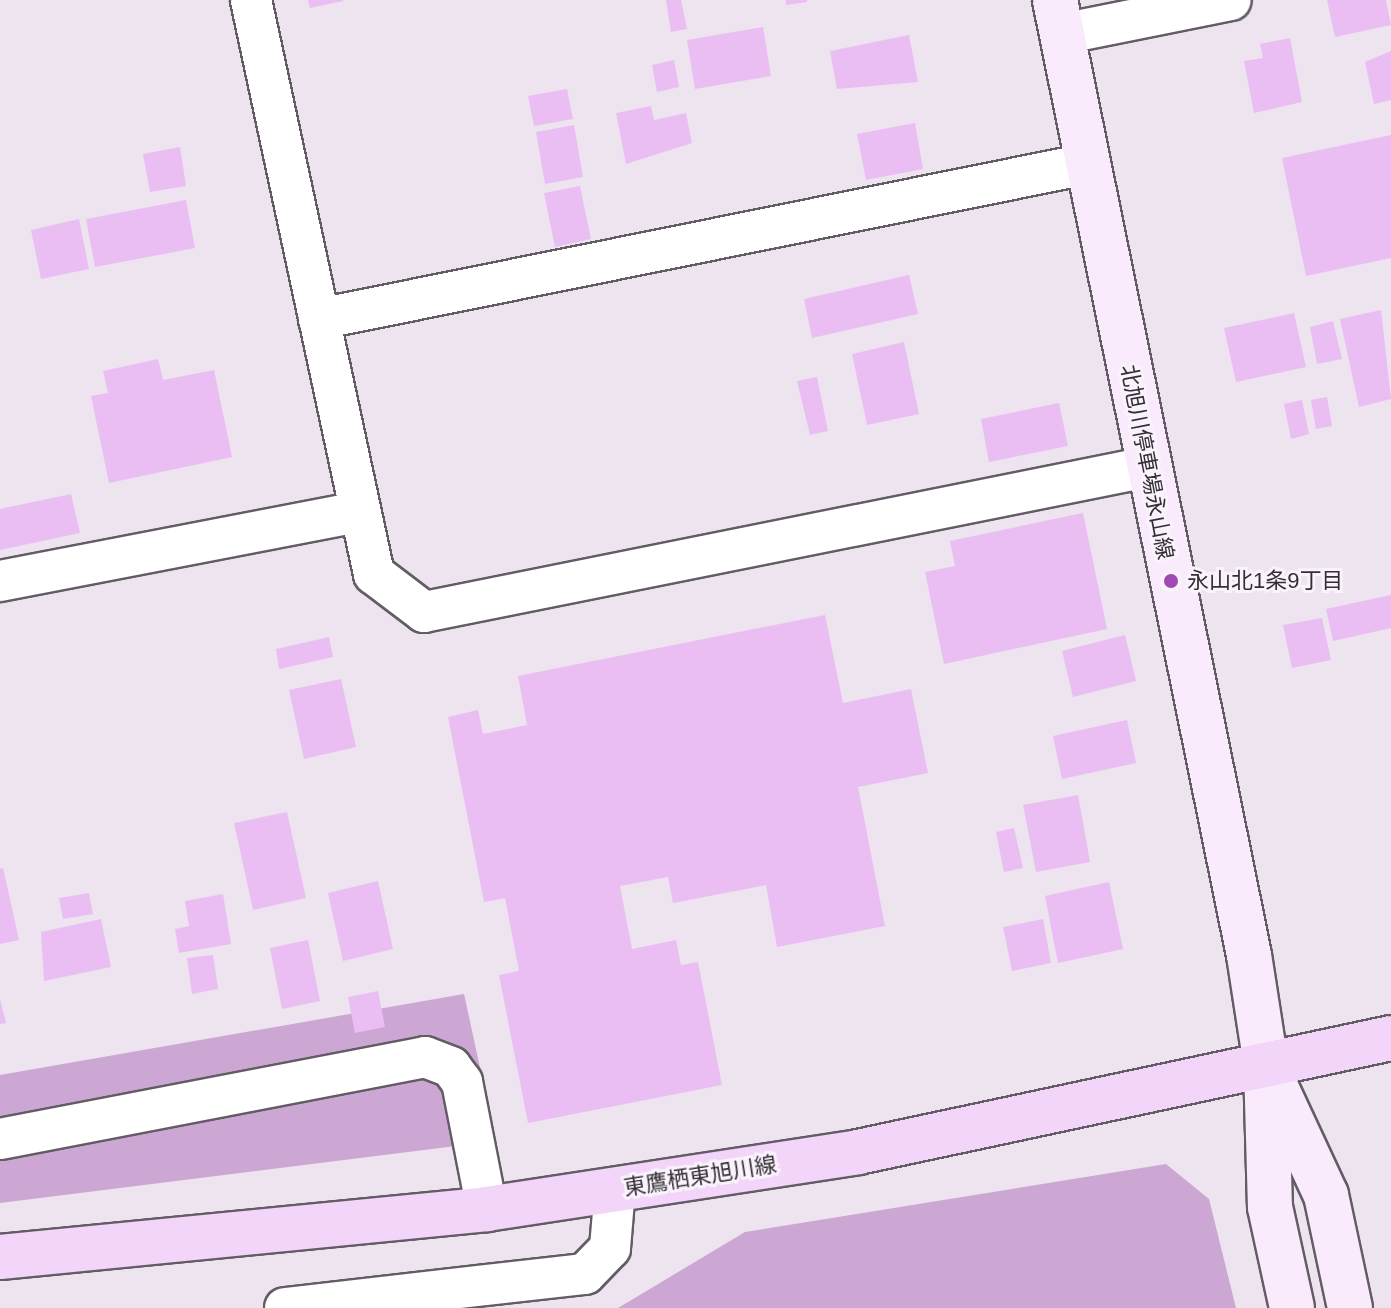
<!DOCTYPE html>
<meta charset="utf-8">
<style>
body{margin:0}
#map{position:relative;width:1391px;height:1308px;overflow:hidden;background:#ede4ef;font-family:Helvetica,"Noto Sans JP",sans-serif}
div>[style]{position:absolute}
.green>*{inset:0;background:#cca7d4}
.building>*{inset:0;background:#eabef3}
.roads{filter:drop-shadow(2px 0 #635c65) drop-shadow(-2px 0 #635c65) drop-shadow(0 2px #635c65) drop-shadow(0 -2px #635c65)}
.street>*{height:40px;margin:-20px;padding:0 20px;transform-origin:20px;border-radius:20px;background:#fff}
.secondary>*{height:44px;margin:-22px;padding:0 22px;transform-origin:22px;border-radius:22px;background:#f9eafc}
.primary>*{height:44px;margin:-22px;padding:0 22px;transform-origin:22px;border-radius:22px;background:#f2d5f8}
.dots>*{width:22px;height:22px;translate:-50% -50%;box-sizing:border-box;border:4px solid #faf2fc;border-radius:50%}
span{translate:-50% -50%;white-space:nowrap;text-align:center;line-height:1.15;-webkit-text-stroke:6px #faf2fc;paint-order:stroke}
.street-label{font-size:22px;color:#332f33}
.poi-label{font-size:22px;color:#332f33}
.left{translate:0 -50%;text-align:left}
</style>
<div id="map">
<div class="green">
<div style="clip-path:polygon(464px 994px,496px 1141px,0 1203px,0 1075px)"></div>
<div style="clip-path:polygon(1166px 1164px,1209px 1199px,1236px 1308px,618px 1308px,745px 1232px)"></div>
</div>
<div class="building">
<div style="clip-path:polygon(308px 0,343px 0,343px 1px,310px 8px)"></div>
<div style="clip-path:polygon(666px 0,681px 0,687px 29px,671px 32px)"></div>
<div style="clip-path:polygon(786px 0,807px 0,807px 2px,786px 5px)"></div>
<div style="clip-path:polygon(1327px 0,1386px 0,1391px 25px,1335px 37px)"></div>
<div style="clip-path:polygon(763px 27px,771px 76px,695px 89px,687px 40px)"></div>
<div style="clip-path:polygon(909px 35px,918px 82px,837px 89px,830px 51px)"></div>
<div style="clip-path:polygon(1290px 38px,1302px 102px,1254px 113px,1244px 61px,1263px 58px,1260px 44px)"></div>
<div style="clip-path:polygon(1391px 51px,1391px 100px,1374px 104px,1365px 62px)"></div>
<div style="clip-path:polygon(674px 60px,679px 87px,657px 92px,652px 65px)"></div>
<div style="clip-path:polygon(567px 89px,573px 119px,534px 126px,528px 96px)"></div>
<div style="clip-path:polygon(651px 106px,654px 120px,686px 113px,692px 143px,626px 164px,616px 113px)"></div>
<div style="clip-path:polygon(915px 123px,923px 169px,866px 180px,857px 134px)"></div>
<div style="clip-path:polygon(574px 125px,583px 177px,545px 184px,536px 132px)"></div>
<div style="clip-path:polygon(1391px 135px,1391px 258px,1306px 276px,1282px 158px)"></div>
<div style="clip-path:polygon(180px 147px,186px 186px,150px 192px,143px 154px)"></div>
<div style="clip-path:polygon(580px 186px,591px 239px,555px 247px,544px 193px)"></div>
<div style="clip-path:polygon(186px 200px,195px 248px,95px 267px,86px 219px)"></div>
<div style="clip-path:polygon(79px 219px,89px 269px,41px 279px,31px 230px)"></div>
<div style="clip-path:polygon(909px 275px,918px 314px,812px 338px,804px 299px)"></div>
<div style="clip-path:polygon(1381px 310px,1391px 399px,1359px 407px,1340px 319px)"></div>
<div style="clip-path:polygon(1294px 313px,1306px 367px,1236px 382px,1224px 328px)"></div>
<div style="clip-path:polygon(1333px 321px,1342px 359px,1317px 364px,1310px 327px)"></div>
<div style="clip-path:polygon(904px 342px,919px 414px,867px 425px,852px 354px)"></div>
<div style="clip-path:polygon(158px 359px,163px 380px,214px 370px,232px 457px,109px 483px,91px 396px,108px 393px,103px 371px)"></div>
<div style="clip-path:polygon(817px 377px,828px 431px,810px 435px,797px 381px)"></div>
<div style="clip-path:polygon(1327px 397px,1332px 426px,1316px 429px,1311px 400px)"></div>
<div style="clip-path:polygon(1302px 400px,1309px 434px,1291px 439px,1284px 404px)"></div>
<div style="clip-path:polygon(1059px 403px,1068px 446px,989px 462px,981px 419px)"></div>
<div style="clip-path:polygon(71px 494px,80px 533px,0 550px,0 509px)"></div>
<div style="clip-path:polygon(1083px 513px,1107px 629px,944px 664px,925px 572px,955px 566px,950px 541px)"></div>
<div style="clip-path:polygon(1391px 595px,1391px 628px,1333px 641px,1326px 609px)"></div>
<div style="clip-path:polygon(825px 615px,843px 703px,911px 689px,928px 773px,858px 787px,885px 926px,777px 947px,766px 885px,673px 903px,668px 877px,620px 886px,632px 949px,676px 940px,681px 965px,698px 962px,722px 1085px,528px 1123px,499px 975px,519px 971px,505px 898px,484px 902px,448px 717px,478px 710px,483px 734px,527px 725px,518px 676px)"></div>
<div style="clip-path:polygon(1322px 618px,1331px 660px,1292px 668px,1283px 625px)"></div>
<div style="clip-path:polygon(1125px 635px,1136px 681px,1073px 697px,1062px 651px)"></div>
<div style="clip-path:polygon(329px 637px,333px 657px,279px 669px,276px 649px)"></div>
<div style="clip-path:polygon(341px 679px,356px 747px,304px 759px,289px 690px)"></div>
<div style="clip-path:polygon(1127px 720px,1136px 763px,1062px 779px,1053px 736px)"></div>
<div style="clip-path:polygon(1078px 795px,1090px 862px,1036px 872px,1023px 805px)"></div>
<div style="clip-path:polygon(287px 812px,306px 898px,253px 910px,234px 823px)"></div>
<div style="clip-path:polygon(1014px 828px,1023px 868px,1004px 872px,996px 832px)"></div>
<div style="clip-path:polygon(3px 868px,19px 940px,0 944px,0 869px)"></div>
<div style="clip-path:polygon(378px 881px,393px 949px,343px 961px,328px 893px)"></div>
<div style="clip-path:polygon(1109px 882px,1123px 949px,1058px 963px,1045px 896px)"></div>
<div style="clip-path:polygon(89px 893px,93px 914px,63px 919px,59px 898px)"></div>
<div style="clip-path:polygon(223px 894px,231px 944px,179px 953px,175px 929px,189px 926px,185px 901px)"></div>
<div style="clip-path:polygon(101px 919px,111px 967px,44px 981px,41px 932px)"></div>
<div style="clip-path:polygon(1043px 919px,1051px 963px,1012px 971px,1003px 927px)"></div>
<div style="clip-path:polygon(308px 940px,320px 1001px,282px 1009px,270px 948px)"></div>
<div style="clip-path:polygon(213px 955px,218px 989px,192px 994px,187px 958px)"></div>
<div style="clip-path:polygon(378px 991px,385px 1027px,355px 1033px,348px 997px)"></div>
<div style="clip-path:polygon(0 999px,6px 1023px,0 1024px)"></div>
</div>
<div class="roads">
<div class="street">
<div style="left:251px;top:0;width:587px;rotate:77.91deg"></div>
<div style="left:374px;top:574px;width:63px;rotate:37.2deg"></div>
<div style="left:424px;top:612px;width:737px;rotate:-11.34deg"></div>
<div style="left:1062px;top:34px;width:172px;rotate:-11.4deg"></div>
<div style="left:319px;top:319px;width:783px;rotate:-11.42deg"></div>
<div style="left:0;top:581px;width:365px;rotate:-10.9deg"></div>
<div style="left:0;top:1139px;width:433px;rotate:-10.9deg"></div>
<div style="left:425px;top:1057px;width:28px;rotate:21deg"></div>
<div style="left:451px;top:1067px;width:19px;rotate:54deg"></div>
<div style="left:462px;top:1082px;width:129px;rotate:78.9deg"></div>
<div style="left:285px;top:1308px;width:302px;rotate:-6.5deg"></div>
<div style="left:585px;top:1274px;width:36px;rotate:-46deg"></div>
<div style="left:610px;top:1248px;width:59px;rotate:-85.2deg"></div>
</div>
<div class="secondary">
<div style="left:1055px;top:0;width:975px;rotate:78.52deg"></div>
<div style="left:1249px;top:955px;width:111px;rotate:81.2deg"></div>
<div style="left:1266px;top:1065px;width:142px;rotate:88.4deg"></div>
<div style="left:1270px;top:1207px;width:103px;rotate:77.7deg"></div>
<div style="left:1273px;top:1081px;width:126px;rotate:65.1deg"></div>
<div style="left:1326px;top:1195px;width:116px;rotate:78deg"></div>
</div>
<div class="primary">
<div style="left:0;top:1257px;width:489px;rotate:-5.6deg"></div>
<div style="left:487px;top:1209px;width:375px;rotate:-8.7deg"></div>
<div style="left:858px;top:1152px;width:545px;rotate:-12.07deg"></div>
</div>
</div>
<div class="dots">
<div style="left:1171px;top:581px;background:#a148b3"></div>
</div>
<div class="street-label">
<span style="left:1147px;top:462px;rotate:79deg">北旭川停車場永山線</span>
<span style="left:700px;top:1176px;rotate:-9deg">東鷹栖東旭川線</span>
</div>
<div class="poi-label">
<span class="left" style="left:1187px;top:581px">永山北1条9丁目</span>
</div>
</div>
